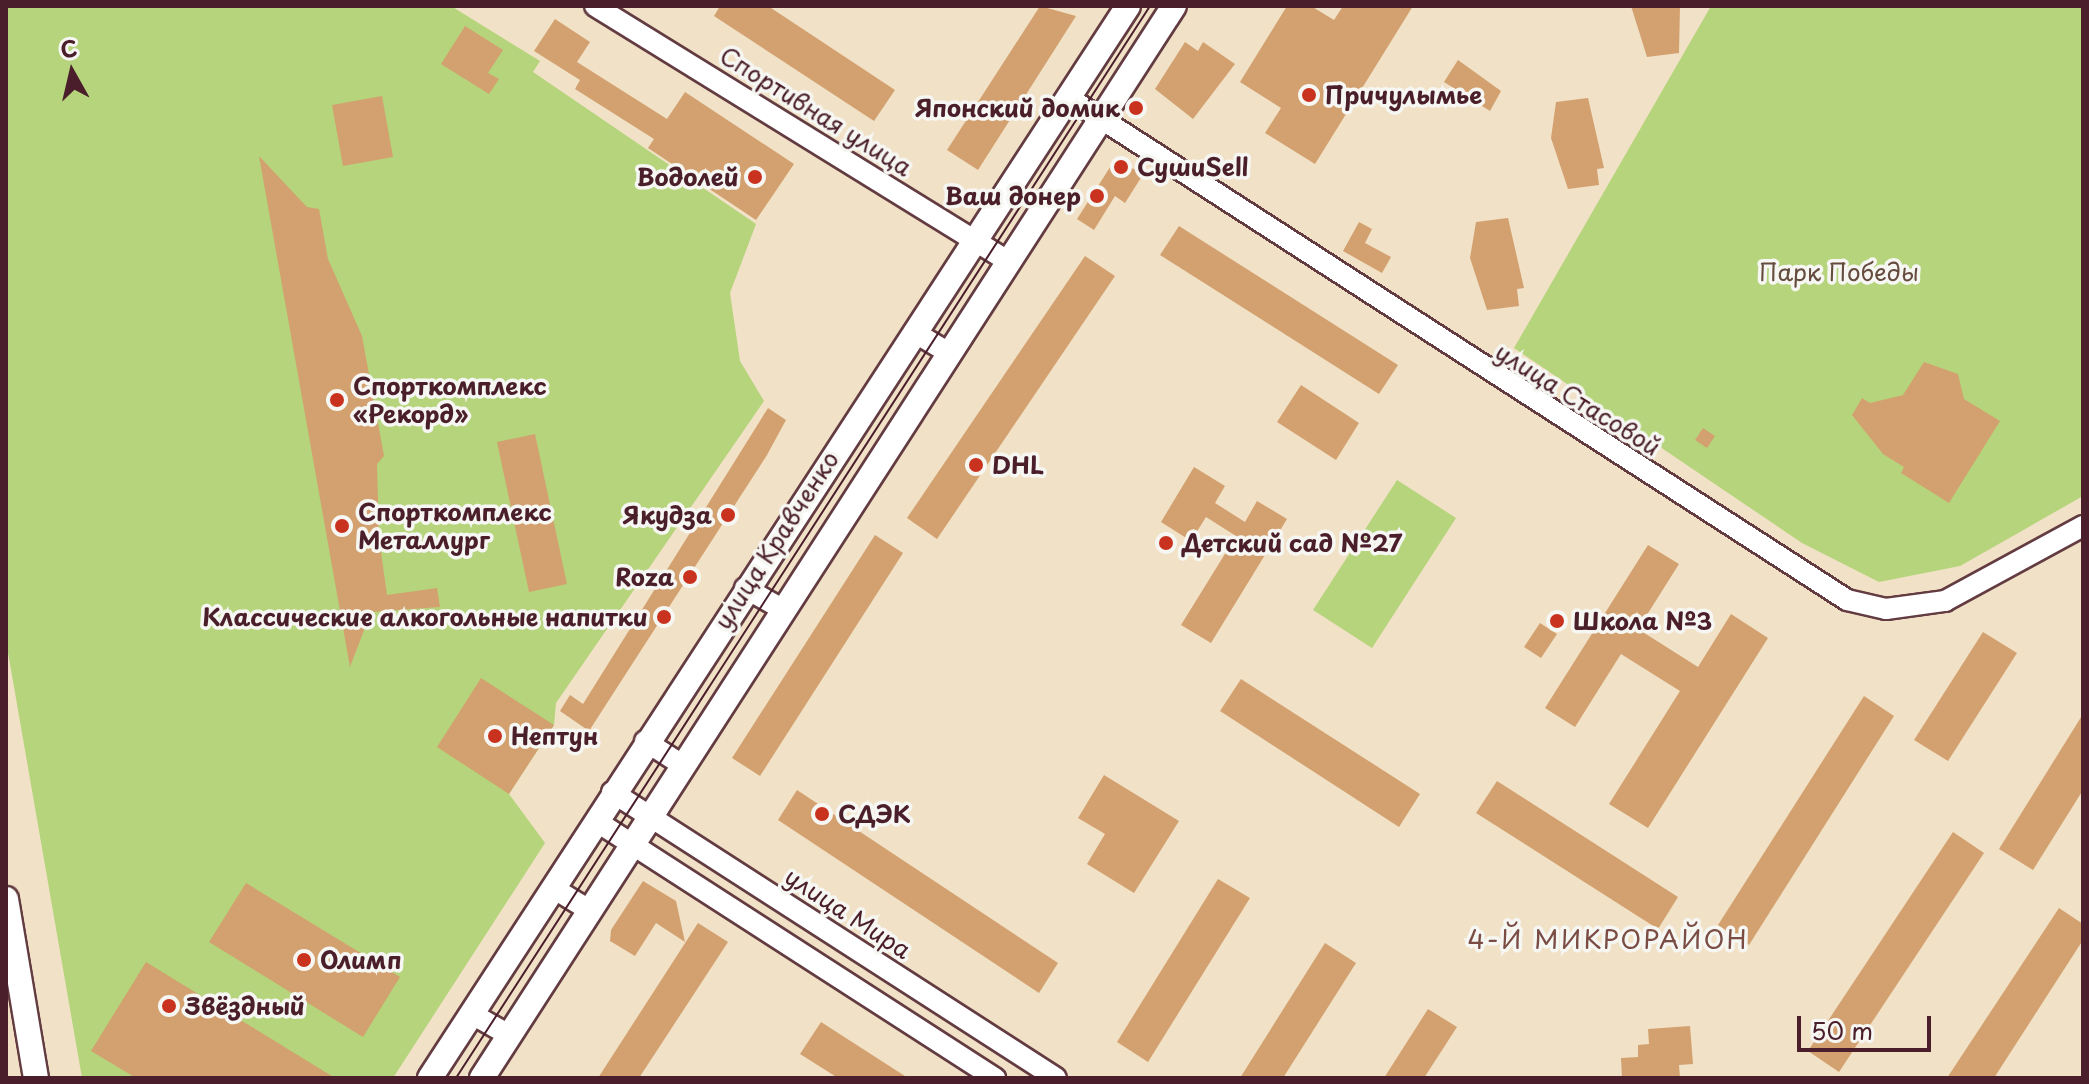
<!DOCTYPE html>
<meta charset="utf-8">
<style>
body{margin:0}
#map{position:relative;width:2089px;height:1084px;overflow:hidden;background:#f1e1c6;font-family:"Playpen Sans",sans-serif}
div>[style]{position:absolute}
.green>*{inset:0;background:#b5d47b}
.building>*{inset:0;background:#d3a16f}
.roads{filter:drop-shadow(2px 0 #633c42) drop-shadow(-2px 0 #633c42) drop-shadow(0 2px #633c42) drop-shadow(0 -2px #633c42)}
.minor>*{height:20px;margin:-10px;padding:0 10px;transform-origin:10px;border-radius:10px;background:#fff}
.major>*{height:24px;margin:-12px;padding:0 12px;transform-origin:12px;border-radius:12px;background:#fff}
.tram>*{height:2px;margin:-1px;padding:0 1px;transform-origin:1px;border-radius:1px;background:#4a1f2b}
.dots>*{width:22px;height:22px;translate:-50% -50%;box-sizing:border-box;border:4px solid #f6f6f2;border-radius:50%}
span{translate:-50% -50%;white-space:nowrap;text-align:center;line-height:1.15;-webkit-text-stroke:7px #f6f6f2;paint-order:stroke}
.poi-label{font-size:24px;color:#4a1f2b;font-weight:700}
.left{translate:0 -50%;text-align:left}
.right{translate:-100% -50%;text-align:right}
.street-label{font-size:24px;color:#4a1f2b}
.park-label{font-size:24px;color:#654c3f}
.neighbourhood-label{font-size:26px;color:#7a4c43;letter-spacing:2px}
.frame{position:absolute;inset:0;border:8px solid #4a1f2b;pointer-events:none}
.north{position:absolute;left:32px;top:32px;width:80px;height:80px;-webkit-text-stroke:6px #f6f6f2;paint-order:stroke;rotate:352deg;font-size:22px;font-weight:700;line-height:32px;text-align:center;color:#4a1f2b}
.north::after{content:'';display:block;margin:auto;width:28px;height:36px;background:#4a1f2b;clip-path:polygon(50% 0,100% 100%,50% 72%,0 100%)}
.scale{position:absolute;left:1797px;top:1016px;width:134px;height:36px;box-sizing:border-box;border:4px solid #4a1f2b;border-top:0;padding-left:10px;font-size:24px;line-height:28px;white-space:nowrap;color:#4a1f2b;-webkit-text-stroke:6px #f6f6f2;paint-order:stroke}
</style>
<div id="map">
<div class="green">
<div style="clip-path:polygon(6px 6px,451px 6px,540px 61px,533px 72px,756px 224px,730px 293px,740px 361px,764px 401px,556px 703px,554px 725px,509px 794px,545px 843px,393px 1078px,82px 1078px,6px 641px)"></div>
<div style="clip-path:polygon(1711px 6px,2083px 6px,2083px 496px,1960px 566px,1879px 582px,1802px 543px,1514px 348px)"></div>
<div style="clip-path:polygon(1397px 480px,1456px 518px,1372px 648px,1313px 610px)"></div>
</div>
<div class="building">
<div style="clip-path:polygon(720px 6px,768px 6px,895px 90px,874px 121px,714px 16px)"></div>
<div style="clip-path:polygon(1040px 6px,1076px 16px,978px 170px,947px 150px)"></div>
<div style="clip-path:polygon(1287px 6px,1311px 6px,1334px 20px,1343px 6px,1413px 6px,1315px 164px,1265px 133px,1281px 108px,1240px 82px)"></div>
<div style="clip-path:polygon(1631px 6px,1680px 6px,1679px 53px,1647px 57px)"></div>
<div style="clip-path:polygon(555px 19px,590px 42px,577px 62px,667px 119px,685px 92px,794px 164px,756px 220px,648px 148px,654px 139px,575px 89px,580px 80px,534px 51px)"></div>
<div style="clip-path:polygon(465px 26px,503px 50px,488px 73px,499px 79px,489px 94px,441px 64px)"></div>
<div style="clip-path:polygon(1185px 42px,1198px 51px,1203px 42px,1235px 64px,1193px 119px,1155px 89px)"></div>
<div style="clip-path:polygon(1458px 60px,1501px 91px,1490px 111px,1444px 82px)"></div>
<div style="clip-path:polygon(382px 96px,393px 157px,343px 166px,332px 105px)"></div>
<div style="clip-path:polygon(1588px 98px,1604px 168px,1597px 169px,1599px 185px,1568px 189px,1551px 138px,1556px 102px)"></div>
<div style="clip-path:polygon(259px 156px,307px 207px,319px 209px,328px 259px,362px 336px,384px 456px,377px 464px,379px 538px,387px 595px,437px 588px,440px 607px,371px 612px,350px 667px)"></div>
<div style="clip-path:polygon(1114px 161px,1144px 173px,1125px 203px,1115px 196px,1094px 230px,1077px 219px)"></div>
<div style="clip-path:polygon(1508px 218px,1524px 288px,1517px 289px,1519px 306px,1487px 310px,1470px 258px,1476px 222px)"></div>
<div style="clip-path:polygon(1359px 222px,1372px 229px,1365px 243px,1391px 257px,1382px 273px,1343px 251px)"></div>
<div style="clip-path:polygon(1179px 226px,1398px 365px,1379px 394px,1160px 255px)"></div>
<div style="clip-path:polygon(1085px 256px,1115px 276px,937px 539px,907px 518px)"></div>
<div style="clip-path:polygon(1924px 362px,1958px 374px,1964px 399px,2000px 421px,1949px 503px,1901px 473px,1904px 467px,1883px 454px,1852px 415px,1862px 398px,1870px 403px,1903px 395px)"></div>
<div style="clip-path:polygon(1301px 385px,1359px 423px,1336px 460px,1277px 422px)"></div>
<div style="clip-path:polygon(768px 408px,786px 420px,767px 455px,589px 731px,560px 711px,570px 695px,583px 704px)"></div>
<div style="clip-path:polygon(1703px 428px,1715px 436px,1707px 448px,1695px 440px)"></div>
<div style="clip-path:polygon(535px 434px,567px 584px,529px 592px,497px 442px)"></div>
<div style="clip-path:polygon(1194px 467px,1225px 486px,1215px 503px,1245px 522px,1257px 501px,1287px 519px,1211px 643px,1181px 625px,1236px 536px,1206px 517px,1191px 541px,1161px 522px)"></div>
<div style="clip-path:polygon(875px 535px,903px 553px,760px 776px,732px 758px)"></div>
<div style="clip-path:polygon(1648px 545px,1679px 564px,1638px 629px,1698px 667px,1731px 614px,1768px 638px,1648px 828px,1609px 804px,1680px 691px,1621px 654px,1575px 727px,1545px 708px)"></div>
<div style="clip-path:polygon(1540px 623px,1557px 634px,1541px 658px,1524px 647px)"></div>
<div style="clip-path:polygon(1983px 632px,2017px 653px,1948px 761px,1914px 740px)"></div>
<div style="clip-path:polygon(481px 678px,554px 725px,509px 794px,437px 747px)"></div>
<div style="clip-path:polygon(1241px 679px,1420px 794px,1399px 827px,1220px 711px)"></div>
<div style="clip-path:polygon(1864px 696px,1894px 716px,1749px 945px,1718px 925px)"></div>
<div style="clip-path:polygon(2083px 714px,2083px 790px,2033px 870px,1999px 849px)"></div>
<div style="clip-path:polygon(1104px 775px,1179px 821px,1134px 893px,1087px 864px,1105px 834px,1078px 818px)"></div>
<div style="clip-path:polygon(1497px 781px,1678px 897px,1658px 929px,1476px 813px)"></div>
<div style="clip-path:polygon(797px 790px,1058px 963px,1039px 993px,778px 820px)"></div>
<div style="clip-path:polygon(1953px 832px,1984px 853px,1839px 1072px,1808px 1051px)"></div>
<div style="clip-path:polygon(1218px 879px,1250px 898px,1148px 1062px,1117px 1042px)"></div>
<div style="clip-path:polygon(643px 881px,676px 901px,685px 942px,656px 923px,635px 956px,610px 941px,611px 930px)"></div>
<div style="clip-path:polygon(246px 883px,400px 977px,363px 1037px,209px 942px)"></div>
<div style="clip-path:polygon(2059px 908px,2083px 924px,2083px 940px,1994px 1078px,1947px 1078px)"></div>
<div style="clip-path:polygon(698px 923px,728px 942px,639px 1078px,598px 1078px)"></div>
<div style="clip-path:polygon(1325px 943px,1356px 963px,1283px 1078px,1240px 1078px)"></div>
<div style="clip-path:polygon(146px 962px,335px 1078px,136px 1078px,91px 1051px)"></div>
<div style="clip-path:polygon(1428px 1009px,1457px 1027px,1424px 1078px,1384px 1078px)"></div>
<div style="clip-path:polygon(821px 1022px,908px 1078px,838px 1078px,800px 1054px)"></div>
<div style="clip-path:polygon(1690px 1026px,1693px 1064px,1679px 1065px,1680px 1078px,1622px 1078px,1621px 1058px,1638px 1057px,1638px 1045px,1649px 1044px,1648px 1029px)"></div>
</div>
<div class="roads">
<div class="minor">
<div style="left:595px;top:6px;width:487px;rotate:31.7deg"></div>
<div style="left:1069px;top:98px;width:926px;rotate:32.83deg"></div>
<div style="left:1847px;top:600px;width:40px;rotate:13deg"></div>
<div style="left:1886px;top:609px;width:60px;rotate:-7.7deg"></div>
<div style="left:1945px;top:601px;width:157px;rotate:-28.5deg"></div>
<div style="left:914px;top:332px;width:41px;rotate:31deg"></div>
<div style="left:745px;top:588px;width:43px;rotate:29.6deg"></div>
<div style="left:645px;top:741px;width:43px;rotate:32.6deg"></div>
<div style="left:612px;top:792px;width:528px;rotate:32.79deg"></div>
<div style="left:596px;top:821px;width:475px;rotate:32.8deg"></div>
<div style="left:553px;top:888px;width:42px;rotate:31.4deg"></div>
<div style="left:472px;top:1014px;width:43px;rotate:29.6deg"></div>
</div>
<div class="major">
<div style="left:6px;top:899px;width:181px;rotate:80.5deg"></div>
<div style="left:430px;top:1078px;width:1279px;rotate:-56.93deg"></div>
<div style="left:482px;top:1078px;width:1276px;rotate:-57.16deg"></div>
</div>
</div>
<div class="tram">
<div style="left:456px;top:1078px;width:1277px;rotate:-57.08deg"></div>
</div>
<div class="dots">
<div style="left:1309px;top:95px;background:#c8321e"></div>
<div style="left:1136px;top:108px;background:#c8321e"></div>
<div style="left:1121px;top:167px;background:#c8321e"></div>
<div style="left:755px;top:177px;background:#c8321e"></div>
<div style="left:1097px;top:196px;background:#c8321e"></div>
<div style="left:337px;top:400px;background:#c8321e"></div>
<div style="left:976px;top:465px;background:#c8321e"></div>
<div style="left:728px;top:515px;background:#c8321e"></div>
<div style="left:342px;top:526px;background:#c8321e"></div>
<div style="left:1166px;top:543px;background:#c8321e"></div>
<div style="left:690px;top:577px;background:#c8321e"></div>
<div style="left:664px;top:617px;background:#c8321e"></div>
<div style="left:1557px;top:621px;background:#c8321e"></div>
<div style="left:495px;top:736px;background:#c8321e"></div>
<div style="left:822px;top:814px;background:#c8321e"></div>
<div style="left:304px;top:960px;background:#c8321e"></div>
<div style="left:169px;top:1006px;background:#c8321e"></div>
</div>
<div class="poi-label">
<span class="left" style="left:1325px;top:95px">Причулымье</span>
<span class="right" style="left:1120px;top:108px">Японский домик</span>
<span class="left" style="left:1137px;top:167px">СушиSell</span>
<span class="right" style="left:739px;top:177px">Водолей</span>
<span class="right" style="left:1081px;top:196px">Ваш донер</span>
<span class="left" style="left:353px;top:400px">Спорткомплекс<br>«Рекорд»</span>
<span class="left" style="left:992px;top:465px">DHL</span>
<span class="left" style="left:358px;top:526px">Спорткомплекс<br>Металлург</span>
<span class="right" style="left:712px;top:515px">Якудза</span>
<span class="left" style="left:1182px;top:543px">Детский сад №27</span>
<span class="right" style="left:674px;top:577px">Roza</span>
<span class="right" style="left:648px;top:617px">Классические алкогольные напитки</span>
<span class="left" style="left:1573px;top:621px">Школа №3</span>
<span class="left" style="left:511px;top:736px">Нептун</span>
<span class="left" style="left:838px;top:814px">СДЭК</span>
<span class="left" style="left:320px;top:960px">Олимп</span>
<span class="left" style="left:185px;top:1006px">Звёздный</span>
</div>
<div class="street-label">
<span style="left:816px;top:111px;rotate:32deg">Спортивная улица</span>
<span style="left:1578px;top:399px;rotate:32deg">улица Стасовой</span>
<span style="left:776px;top:540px;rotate:-57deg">улица Кравченко</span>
<span style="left:848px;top:913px;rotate:33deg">улица Мира</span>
</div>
<div class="park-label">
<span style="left:1839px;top:272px">Парк Победы</span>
</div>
<div class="neighbourhood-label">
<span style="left:1608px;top:939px">4-Й МИКРОРАЙОН</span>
</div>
<div class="frame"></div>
<div class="north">С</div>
<div class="scale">50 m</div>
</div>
